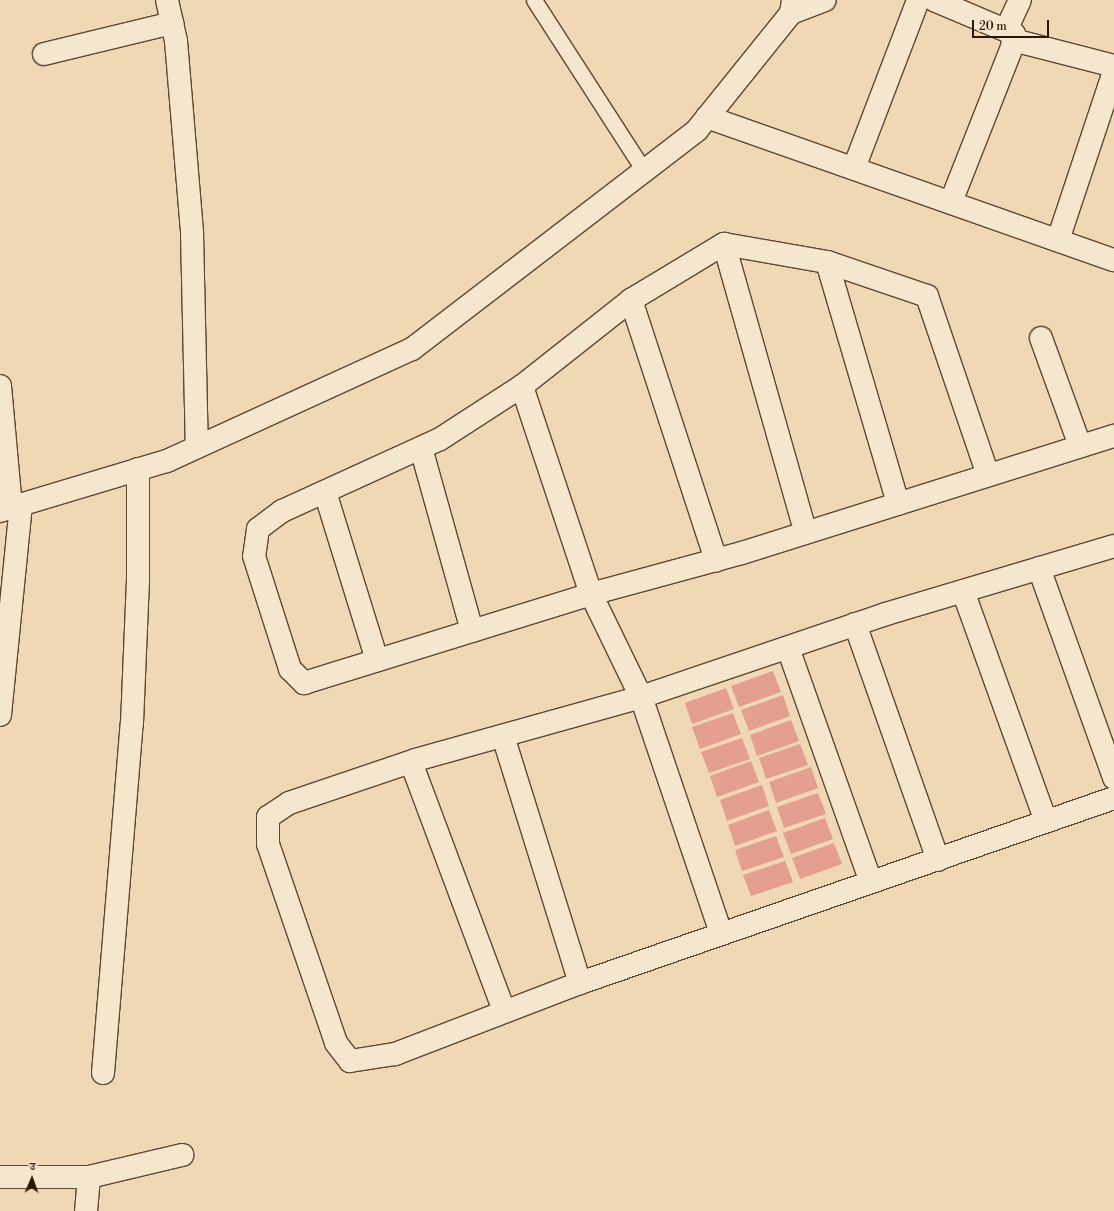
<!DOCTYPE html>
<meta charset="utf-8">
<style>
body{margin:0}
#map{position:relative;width:1114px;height:1211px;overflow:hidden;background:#f0d8b4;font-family:"Libre Bodoni","Noto Serif Devanagari",serif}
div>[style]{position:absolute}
.building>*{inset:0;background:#e49f90}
.roads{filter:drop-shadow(1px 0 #5b4833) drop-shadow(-1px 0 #5b4833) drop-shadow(0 1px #5b4833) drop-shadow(0 -1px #5b4833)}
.lane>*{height:15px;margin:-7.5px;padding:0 7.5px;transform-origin:7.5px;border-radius:7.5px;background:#f5e6ce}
.street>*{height:22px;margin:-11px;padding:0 11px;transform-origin:11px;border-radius:11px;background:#f5e6ce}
.secondary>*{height:22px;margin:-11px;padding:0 11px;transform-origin:11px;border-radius:11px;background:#f5e6ce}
span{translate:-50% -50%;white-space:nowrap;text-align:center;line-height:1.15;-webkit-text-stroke:3.5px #f5e6ce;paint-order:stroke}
.north{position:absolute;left:12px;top:1159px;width:40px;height:40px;-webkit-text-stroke:3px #f5e6ce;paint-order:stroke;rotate:2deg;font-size:11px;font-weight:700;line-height:16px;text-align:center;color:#291808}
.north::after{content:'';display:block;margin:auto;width:14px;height:18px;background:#291808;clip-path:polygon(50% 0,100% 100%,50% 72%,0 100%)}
.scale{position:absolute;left:972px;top:20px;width:77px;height:18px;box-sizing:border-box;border:2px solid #291808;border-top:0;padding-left:5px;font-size:12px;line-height:14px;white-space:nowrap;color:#291808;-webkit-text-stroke:3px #f5e6ce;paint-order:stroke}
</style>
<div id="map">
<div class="building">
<div style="clip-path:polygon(773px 671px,781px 692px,739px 707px,731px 686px)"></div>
<div style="clip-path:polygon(726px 688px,734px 709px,692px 724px,685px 703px)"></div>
<div style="clip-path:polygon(783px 695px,790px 716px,749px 731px,741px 710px)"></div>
<div style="clip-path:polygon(733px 713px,741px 734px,700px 749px,692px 727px)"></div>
<div style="clip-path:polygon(791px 720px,799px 741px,757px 756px,750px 735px)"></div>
<div style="clip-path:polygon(742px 738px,750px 759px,709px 773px,701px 752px)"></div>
<div style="clip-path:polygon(800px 744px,808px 765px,766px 779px,759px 758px)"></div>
<div style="clip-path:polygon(751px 761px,759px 782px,717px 797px,710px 776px)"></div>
<div style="clip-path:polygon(811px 767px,818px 788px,776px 803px,769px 782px)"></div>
<div style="clip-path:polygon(762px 785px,769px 806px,727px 821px,720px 800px)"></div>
<div style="clip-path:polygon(818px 793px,826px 814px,784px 828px,777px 807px)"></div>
<div style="clip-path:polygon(769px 810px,777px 831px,735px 846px,728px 825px)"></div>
<div style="clip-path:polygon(825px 818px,833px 839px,791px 854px,783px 833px)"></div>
<div style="clip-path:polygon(776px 836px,784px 857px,742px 871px,735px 850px)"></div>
<div style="clip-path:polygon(834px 843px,842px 864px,800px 879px,792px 858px)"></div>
<div style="clip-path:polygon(785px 861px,793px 882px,751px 896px,743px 875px)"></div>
</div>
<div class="roads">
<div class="lane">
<div style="left:534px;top:0;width:203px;rotate:57.2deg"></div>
</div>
<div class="street">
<div style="left:167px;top:0;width:42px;rotate:77.6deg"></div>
<div style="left:176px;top:41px;width:193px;rotate:85.2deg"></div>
<div style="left:192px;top:233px;width:214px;rotate:88.7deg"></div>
<div style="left:934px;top:0;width:87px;rotate:23deg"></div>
<div style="left:1014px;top:34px;width:13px;rotate:99deg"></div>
<div style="left:1012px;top:47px;width:167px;rotate:111.5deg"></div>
<div style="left:791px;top:13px;width:36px;rotate:-21deg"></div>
<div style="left:1006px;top:30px;width:33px;rotate:-65deg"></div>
<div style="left:1013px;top:40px;width:104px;rotate:14.4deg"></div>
<div style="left:44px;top:54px;width:132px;rotate:-13.6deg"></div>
<div style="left:707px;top:117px;width:431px;rotate:19.4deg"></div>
<div style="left:854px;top:168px;width:180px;rotate:-69.1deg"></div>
<div style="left:1058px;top:240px;width:177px;rotate:-71.6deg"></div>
<div style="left:724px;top:244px;width:300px;rotate:74.2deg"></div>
<div style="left:827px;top:262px;width:252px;rotate:73.6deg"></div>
<div style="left:631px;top:300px;width:274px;rotate:71.9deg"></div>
<div style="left:1041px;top:338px;width:115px;rotate:70.1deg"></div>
<div style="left:0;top:386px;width:121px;rotate:84.8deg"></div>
<div style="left:522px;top:386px;width:139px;rotate:-38.3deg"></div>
<div style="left:631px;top:300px;width:109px;rotate:-31.1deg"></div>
<div style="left:724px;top:244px;width:105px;rotate:9.9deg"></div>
<div style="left:827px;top:262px;width:106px;rotate:18.8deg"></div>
<div style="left:927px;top:296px;width:189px;rotate:71.2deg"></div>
<div style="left:421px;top:448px;width:190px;rotate:74.4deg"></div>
<div style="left:325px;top:492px;width:176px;rotate:72.8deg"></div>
<div style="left:1114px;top:546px;width:238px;rotate:163.4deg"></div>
<div style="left:886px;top:614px;width:259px;rotate:161.3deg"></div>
<div style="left:641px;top:697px;width:234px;rotate:164.4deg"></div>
<div style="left:416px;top:760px;width:134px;rotate:161.3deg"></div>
<div style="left:289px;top:803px;width:25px;rotate:146deg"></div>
<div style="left:268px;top:817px;width:27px;rotate:90deg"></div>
<div style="left:268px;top:844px;width:210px;rotate:71.1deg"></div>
<div style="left:336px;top:1043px;width:23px;rotate:52deg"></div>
<div style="left:350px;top:1061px;width:46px;rotate:-8.8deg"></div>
<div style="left:395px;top:1054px;width:198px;rotate:-21deg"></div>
<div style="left:580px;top:983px;width:565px;rotate:-19.11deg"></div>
<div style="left:1039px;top:568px;width:223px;rotate:70.3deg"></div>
<div style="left:963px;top:591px;width:245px;rotate:70.2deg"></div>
<div style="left:855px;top:624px;width:250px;rotate:70.6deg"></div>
<div style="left:788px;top:648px;width:248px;rotate:70.5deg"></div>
<div style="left:0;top:715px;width:212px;rotate:-84.3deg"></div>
<div style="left:503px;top:736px;width:259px;rotate:72.7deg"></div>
<div style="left:411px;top:762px;width:266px;rotate:69.5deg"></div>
<div style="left:721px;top:933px;width:249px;rotate:-108.7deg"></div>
<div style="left:641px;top:697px;width:114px;rotate:-115.9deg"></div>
<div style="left:591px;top:594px;width:219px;rotate:-108.4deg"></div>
<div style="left:522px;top:386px;width:98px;rotate:147.1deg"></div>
<div style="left:440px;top:439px;width:174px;rotate:155.5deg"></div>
<div style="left:282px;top:511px;width:30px;rotate:143deg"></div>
<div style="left:258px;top:529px;width:27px;rotate:98deg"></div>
<div style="left:254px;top:556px;width:119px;rotate:72.3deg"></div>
<div style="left:290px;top:669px;width:20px;rotate:45deg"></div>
<div style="left:304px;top:683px;width:300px;rotate:-17.2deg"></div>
<div style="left:591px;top:594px;width:156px;rotate:-15.2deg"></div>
<div style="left:742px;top:553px;width:390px;rotate:-17.5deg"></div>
<div style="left:103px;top:1073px;width:351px;rotate:-85.3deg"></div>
<div style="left:132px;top:723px;width:141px;rotate:-87.6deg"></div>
<div style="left:138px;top:582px;width:113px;rotate:-90deg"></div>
<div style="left:0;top:1177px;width:89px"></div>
<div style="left:89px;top:1177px;width:34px;rotate:95deg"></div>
<div style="left:89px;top:1177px;width:96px;rotate:-13.3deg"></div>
</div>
<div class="secondary">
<div style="left:0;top:511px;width:174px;rotate:-16.7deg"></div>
<div style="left:167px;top:461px;width:269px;rotate:-24.6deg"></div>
<div style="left:412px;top:349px;width:359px;rotate:-37.5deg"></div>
<div style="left:697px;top:130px;width:150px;rotate:-51.2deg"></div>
<div style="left:791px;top:13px;width:13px;rotate:-81deg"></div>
</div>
</div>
<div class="north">उ</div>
<div class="scale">20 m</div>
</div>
